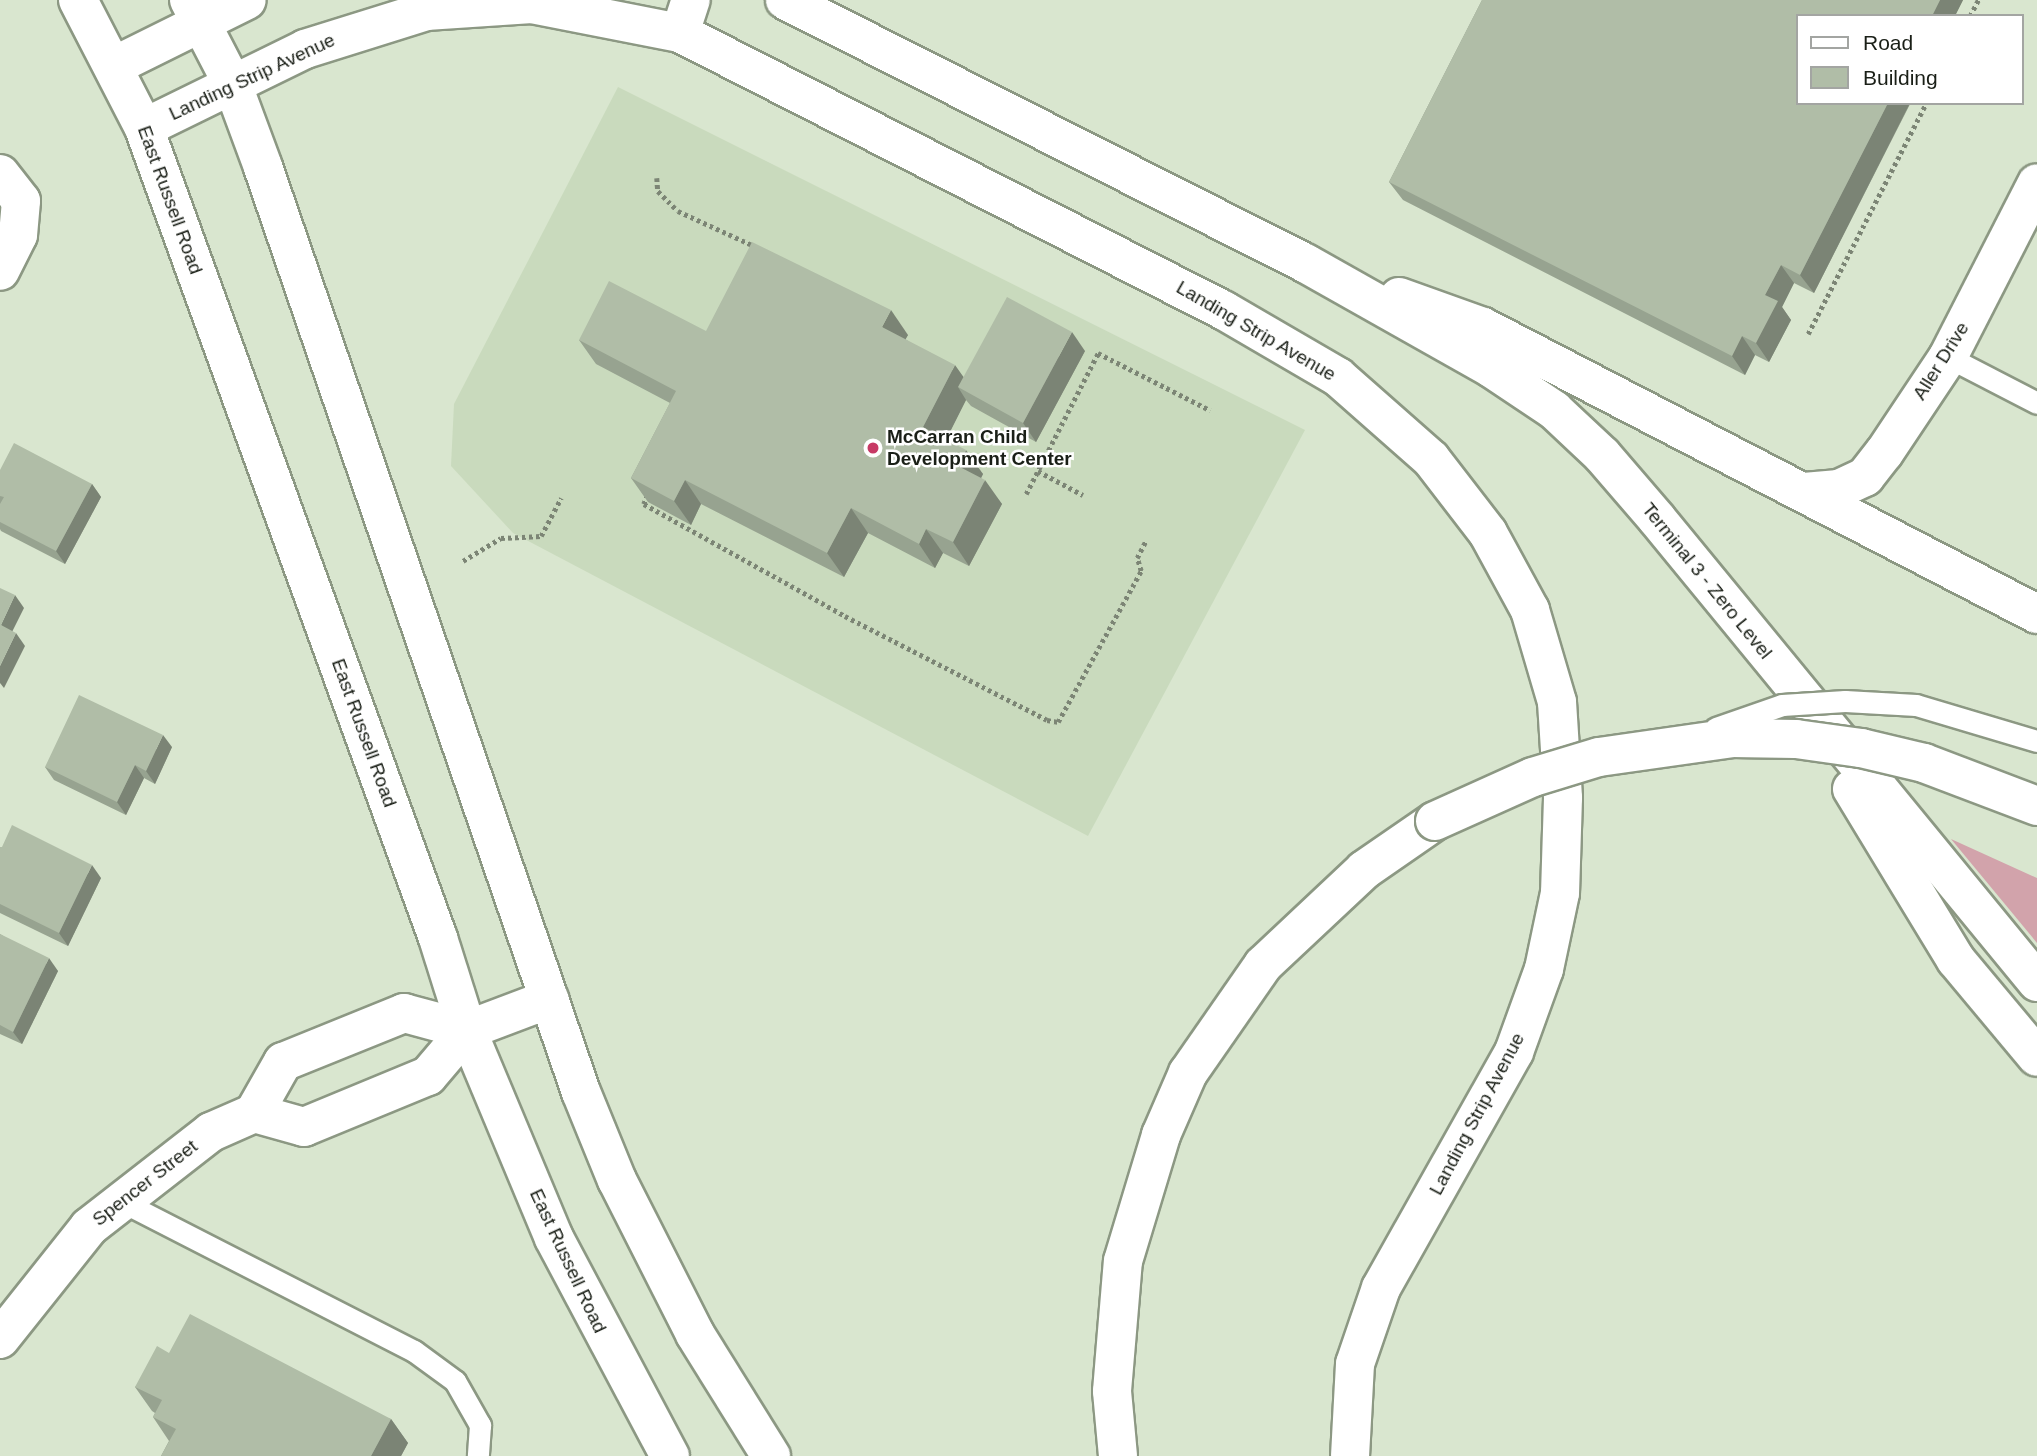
<!DOCTYPE html>
<style>
body{margin:0}
#map{position:relative;width:2037px;height:1456px;overflow:hidden;background:#d9e6cf;font-family:Helvetica,sans-serif}
div>[style]{position:absolute}
.built>*{inset:0;background:#c9dabd}
.green>*{inset:0;background:#d2a3ab}
.path>*{height:4.5px;margin-top:-2.25px;transform-origin:0;background:repeating-linear-gradient(90deg,#7c8575 0 3.5px,transparent 0 7px)}
.roads{filter:drop-shadow(2px 0 #8c9883) drop-shadow(-2px 0 #8c9883) drop-shadow(0 2px #8c9883) drop-shadow(0 -2px #8c9883)}
.service>*{height:21px;margin:-10.5px;padding:0 10.5px;transform-origin:10.5px;border-radius:10.5px;background:#fff}
.minor>*{height:38px;margin:-19px;padding:0 19px;transform-origin:19px;border-radius:19px;background:#fff}
.tertiary>*{height:38px;margin:-19px;padding:0 19px;transform-origin:19px;border-radius:19px;background:#fff}
.secondary>*{height:38px;margin:-19px;padding:0 19px;transform-origin:19px;border-radius:19px;background:#fff}
.primary>*{height:38px;margin:-19px;padding:0 19px;transform-origin:19px;border-radius:19px;background:#fff}
.bridges{filter:drop-shadow(2px 0 #8c9883) drop-shadow(-2px 0 #8c9883) drop-shadow(0 2px #8c9883) drop-shadow(0 -2px #8c9883)}
.service-bridge>*{height:21px;margin:-10.5px;padding:0 10.5px;transform-origin:10.5px;border-radius:10.5px;background:#fff}
.secondary-bridge>*{height:38px;margin:-19px;padding:0 19px;transform-origin:19px;border-radius:19px;background:#fff}
.wall>*{inset:0;background:#97a390}
.shaded-wall>*{inset:0;background:#7b8475}
.building>*{inset:0;background:#b0bda7}
.dots>*{width:19px;height:19px;translate:-50% -50%;box-sizing:border-box;border:4px solid #fff;border-radius:50%}
span{translate:-50% -50%;white-space:nowrap;text-align:center;line-height:1.15;-webkit-text-stroke:5px #fff;paint-order:stroke}
.street-label{font-size:19px;color:#1a1f17}
.poi-label{font-size:19px;color:#1a1f17;font-weight:700}
.left{translate:0 -50%;text-align:left}
.legend{position:absolute;left:1796px;top:14px;width:228px;height:91px;box-sizing:border-box;background:#fff;border:2px solid #a3a5a2;margin:0;padding:9px 12px;list-style:none;font-size:21px;color:#1a1f17}
.legend li{display:flex;align-items:center;gap:14px;height:35px}
.legend b{width:35px;border:2px solid #a3a5a2}
</style>
<div id="map">
<div class="built">
<div style="clip-path:polygon(618px 87px,1305px 430px,1088px 836px,513px 533px,451px 466px,454px 404px)"></div>
</div>
<div class="green">
<div style="clip-path:polygon(1951px 839px,2037px 878px,2037px 943px)"></div>
</div>
<div class="path">
<div style="left:1970px;top:16px;width:18px;rotate:-63deg"></div>
<div style="left:657px;top:178px;width:13px;rotate:86deg"></div>
<div style="left:658px;top:191px;width:28px;rotate:45deg"></div>
<div style="left:678px;top:211px;width:84px;rotate:24.7deg"></div>
<div style="left:1808px;top:334px;width:259px;rotate:-62.9deg"></div>
<div style="left:1038px;top:471px;width:51px;rotate:28.1deg"></div>
<div style="left:1026px;top:494px;width:158px;rotate:-62.9deg"></div>
<div style="left:1098px;top:353px;width:126px;rotate:27deg"></div>
<div style="left:648px;top:495px;width:10px;rotate:114deg"></div>
<div style="left:644px;top:504px;width:230px;rotate:29.1deg"></div>
<div style="left:845px;top:616px;width:227px;rotate:27.2deg"></div>
<div style="left:1047px;top:720px;width:11px;rotate:10deg"></div>
<div style="left:1058px;top:722px;width:172px;rotate:-61.2deg"></div>
<div style="left:1141px;top:571px;width:14px;rotate:-107deg"></div>
<div style="left:1137px;top:558px;width:20px;rotate:-63deg"></div>
<div style="left:463px;top:561px;width:44px;rotate:-31.2deg"></div>
<div style="left:501px;top:538px;width:40px;rotate:-2.9deg"></div>
<div style="left:541px;top:536px;width:43px;rotate:-62.2deg"></div>
</div>
<div class="roads">
<div class="service">
<div style="left:1948px;top:357px;width:100px;rotate:27.3deg"></div>
<div style="left:119px;top:1200px;width:331px;rotate:27.1deg"></div>
<div style="left:414px;top:1351px;width:51px;rotate:36.2deg"></div>
<div style="left:455px;top:1381px;width:51px;rotate:60.4deg"></div>
<div style="left:480px;top:1425px;width:31px;rotate:94deg"></div>
</div>
<div class="minor">
<div style="left:680px;top:33px;width:35px;rotate:-72deg"></div>
<div style="left:0;top:174px;width:34px;rotate:52deg"></div>
<div style="left:21px;top:201px;width:34px;rotate:95deg"></div>
<div style="left:18px;top:235px;width:40px;rotate:116.6deg"></div>
<div style="left:1804px;top:492px;width:35px;rotate:-5deg"></div>
<div style="left:1839px;top:489px;width:29px;rotate:-25deg"></div>
<div style="left:1865px;top:477px;width:31px;rotate:-52deg"></div>
<div style="left:1884px;top:453px;width:115px;rotate:-56.3deg"></div>
<div style="left:1948px;top:357px;width:195px;rotate:-62.9deg"></div>
</div>
<div class="tertiary">
<div style="left:254px;top:1113px;width:52px;rotate:15.6deg"></div>
<div style="left:304px;top:1127px;width:134px;rotate:-22.4deg"></div>
<div style="left:428px;top:1076px;width:60px;rotate:-49.7deg"></div>
<div style="left:467px;top:1030px;width:88px;rotate:-20.7deg"></div>
<div style="left:0;top:1339px;width:143px;rotate:-51.5deg"></div>
<div style="left:89px;top:1227px;width:155px;rotate:-37.9deg"></div>
<div style="left:211px;top:1132px;width:47px;rotate:-23.8deg"></div>
<div style="left:254px;top:1113px;width:59px;rotate:-60.4deg"></div>
<div style="left:283px;top:1062px;width:131px;rotate:-22deg"></div>
<div style="left:404px;top:1013px;width:65px;rotate:15.1deg"></div>
</div>
<div class="secondary">
<div style="left:785px;top:0;width:583px;rotate:26.83deg"></div>
<div style="left:1305px;top:263px;width:214px;rotate:29.4deg"></div>
<div style="left:1491px;top:368px;width:76px;rotate:33.7deg"></div>
<div style="left:1554px;top:410px;width:66px;rotate:43.2deg"></div>
<div style="left:1602px;top:455px;width:84px;rotate:49.3deg"></div>
<div style="left:1657px;top:519px;width:599px;rotate:50.62deg"></div>
<div style="left:114px;top:66px;width:148px;rotate:-26.4deg"></div>
<div style="left:144px;top:128px;width:179px;rotate:-26.1deg"></div>
<div style="left:305px;top:49px;width:127px;rotate:-17.4deg"></div>
<div style="left:426px;top:11px;width:106px;rotate:-3.8deg"></div>
<div style="left:532px;top:4px;width:151px;rotate:11.1deg"></div>
<div style="left:680px;top:33px;width:610px;rotate:27.03deg"></div>
<div style="left:1223px;top:310px;width:133px;rotate:30.2deg"></div>
<div style="left:1338px;top:377px;width:124px;rotate:41.4deg"></div>
<div style="left:1431px;top:459px;width:93px;rotate:52.4deg"></div>
<div style="left:1488px;top:533px;width:88px;rotate:61.4deg"></div>
<div style="left:1530px;top:610px;width:96px;rotate:73.6deg"></div>
<div style="left:1557px;top:702px;width:96px;rotate:86.4deg"></div>
<div style="left:1563px;top:798px;width:95px;rotate:91.8deg"></div>
<div style="left:1560px;top:893px;width:78px;rotate:101.9deg"></div>
<div style="left:1544px;top:969px;width:88px;rotate:109.9deg"></div>
<div style="left:1514px;top:1052px;width:271px;rotate:119.4deg"></div>
<div style="left:1381px;top:1288px;width:80px;rotate:108.9deg"></div>
<div style="left:1355px;top:1364px;width:92px;rotate:93.1deg"></div>
<div style="left:1399px;top:297px;width:89px;rotate:19.7deg"></div>
<div style="left:1483px;top:327px;width:624px;rotate:27.39deg"></div>
<div style="left:1852px;top:789px;width:200px;rotate:58.7deg"></div>
<div style="left:1956px;top:960px;width:126px;rotate:50.1deg"></div>
<div style="left:1118px;top:1456px;width:65px;rotate:-95.3deg"></div>
<div style="left:1112px;top:1391px;width:130px;rotate:-85.2deg"></div>
<div style="left:1123px;top:1261px;width:132px;rotate:-73.2deg"></div>
<div style="left:1161px;top:1135px;width:68px;rotate:-66.5deg"></div>
<div style="left:1188px;top:1073px;width:131px;rotate:-55.2deg"></div>
<div style="left:1263px;top:965px;width:139px;rotate:-43.2deg"></div>
<div style="left:1364px;top:870px;width:86px;rotate:-34.6deg"></div>
</div>
<div class="primary">
<div style="left:78px;top:0;width:144px;rotate:62.7deg"></div>
<div style="left:144px;top:128px;width:862px;rotate:70.05deg"></div>
<div style="left:438px;top:938px;width:96px;rotate:72.5deg"></div>
<div style="left:467px;top:1030px;width:225px;rotate:67.3deg"></div>
<div style="left:554px;top:1238px;width:247px;rotate:62deg"></div>
<div style="left:189px;top:0;width:93px;rotate:62.6deg"></div>
<div style="left:232px;top:83px;width:90px;rotate:69.7deg"></div>
<div style="left:263px;top:167px;width:978px;rotate:71.03deg"></div>
<div style="left:581px;top:1092px;width:95px;rotate:67.8deg"></div>
<div style="left:617px;top:1180px;width:173px;rotate:63.1deg"></div>
<div style="left:695px;top:1334px;width:144px;rotate:58.1deg"></div>
</div>
</div>
<div class="bridges">
<div class="service-bridge">
<div style="left:1716px;top:728px;width:70px;rotate:-19.2deg"></div>
<div style="left:1782px;top:705px;width:63px;rotate:-3.6deg"></div>
<div style="left:1845px;top:701px;width:71px;rotate:3.2deg"></div>
<div style="left:1916px;top:705px;width:126px;rotate:16.6deg"></div>
</div>
<div class="secondary-bridge">
<div style="left:1435px;top:821px;width:107px;rotate:-24.2deg"></div>
<div style="left:1533px;top:777px;width:69px;rotate:-16.9deg"></div>
<div style="left:1599px;top:757px;width:134px;rotate:-8.1deg"></div>
<div style="left:1732px;top:738px;width:64px;rotate:0.9deg"></div>
<div style="left:1796px;top:739px;width:66px;rotate:7.9deg"></div>
<div style="left:1861px;top:748px;width:65px;rotate:13.4deg"></div>
<div style="left:1924px;top:763px;width:121px;rotate:20.8deg"></div>
</div>
</div>
<div class="wall">
<div style="clip-path:polygon(1482px 0,1963px 0,1814px 293px,1794px 283px,1782px 307px,1791px 320px,1769px 362px,1755px 355px,1745px 375px,1403px 200px,1389px 182px)"></div>
<div style="clip-path:polygon(706px 331px,908px 335px,905px 339px,963px 377px,1085px 351px,1036px 442px,971px 406px,966px 400px,946px 439px,983px 474px,981px 478px,1002px 504px,969px 566px,943px 553px,935px 568px,868px 533px,844px 577px,701px 504px,691px 525px,648px 502px,631px 478px,670px 403px,596px 364px,579px 340px)"></div>
<div style="clip-path:polygon(0 470px,92px 484px,101px 497px,65px 564px,1px 531px,0 529px)"></div>
<div style="clip-path:polygon(172px 747px,155px 784px,144px 778px,126px 815px,54px 780px,45px 767px)"></div>
<div style="clip-path:polygon(0 847px,101px 878px,68px 946px,0 913px)"></div>
<div style="clip-path:polygon(0 934px,58px 971px,22px 1044px,0 1034px)"></div>
<div style="clip-path:polygon(169px 1353px,391px 1419px,408px 1443px,401px 1456px,161px 1456px,169px 1441px,153px 1417px,155px 1413px,152px 1411px,135px 1387px)"></div>
</div>
<div class="shaded-wall">
<div style="clip-path:polygon(1940px 0,1963px 0,1955px 16px,1932px 16px)"></div>
<div style="clip-path:polygon(1888px 103px,1910px 103px,1814px 293px,1800px 275px)"></div>
<div style="clip-path:polygon(1781px 265px,1794px 283px,1782px 307px,1791px 320px,1769px 362px,1756px 343px,1765px 295px)"></div>
<div style="clip-path:polygon(891px 310px,908px 335px,899px 351px,882px 327px)"></div>
<div style="clip-path:polygon(1072px 332px,1085px 351px,1036px 442px,1023px 423px)"></div>
<div style="clip-path:polygon(1742px 336px,1755px 355px,1745px 375px,1732px 356px)"></div>
<div style="clip-path:polygon(955px 365px,972px 389px,958px 387px,966px 400px,940px 452px,923px 427px)"></div>
<div style="clip-path:polygon(966px 450px,983px 474px,975px 490px,958px 466px)"></div>
<div style="clip-path:polygon(685px 480px,701px 504px,691px 525px,674px 501px)"></div>
<div style="clip-path:polygon(985px 480px,1002px 504px,969px 566px,953px 542px)"></div>
<div style="clip-path:polygon(92px 484px,101px 497px,65px 564px,56px 551px)"></div>
<div style="clip-path:polygon(851px 508px,868px 533px,844px 577px,827px 553px)"></div>
<div style="clip-path:polygon(926px 529px,943px 553px,935px 568px,919px 544px)"></div>
<div style="clip-path:polygon(15px 595px,24px 608px,9px 638px,1px 625px)"></div>
<div style="clip-path:polygon(16px 633px,25px 646px,4px 688px,0 683px,0 666px)"></div>
<div style="clip-path:polygon(163px 735px,172px 747px,155px 784px,146px 771px)"></div>
<div style="clip-path:polygon(135px 765px,144px 778px,126px 815px,117px 802px)"></div>
<div style="clip-path:polygon(92px 865px,101px 878px,68px 946px,59px 933px)"></div>
<div style="clip-path:polygon(49px 958px,58px 971px,22px 1044px,13px 1032px)"></div>
<div style="clip-path:polygon(391px 1419px,408px 1443px,401px 1456px,371px 1456px)"></div>
</div>
<div class="building">
<div style="clip-path:polygon(1482px 0,1940px 0,1932px 16px,1797px 16px,1797px 103px,1888px 103px,1800px 275px,1781px 265px,1765px 295px,1778px 301px,1756px 343px,1742px 336px,1732px 356px,1389px 182px)"></div>
<div style="clip-path:polygon(752px 242px,891px 310px,882px 327px,955px 365px,923px 427px,966px 450px,958px 466px,985px 480px,953px 542px,926px 529px,919px 544px,851px 508px,827px 553px,685px 480px,674px 501px,631px 478px,676px 391px,579px 340px,609px 281px,706px 331px)"></div>
<div style="clip-path:polygon(1007px 297px,1072px 332px,1023px 423px,958px 387px)"></div>
<div style="clip-path:polygon(14px 443px,92px 484px,56px 551px,0 522px,0 504px,4px 497px,0 496px,0 470px)"></div>
<div style="clip-path:polygon(0 588px,15px 595px,1px 625px,16px 633px,0 666px)"></div>
<div style="clip-path:polygon(79px 695px,163px 735px,146px 771px,135px 765px,117px 802px,45px 767px)"></div>
<div style="clip-path:polygon(12px 825px,92px 865px,59px 933px,0 904px,0 847px,2px 847px)"></div>
<div style="clip-path:polygon(0 934px,49px 958px,13px 1032px,0 1025px)"></div>
<div style="clip-path:polygon(190px 1314px,391px 1419px,371px 1456px,161px 1456px,176px 1429px,153px 1417px,162px 1400px,135px 1387px,157px 1346px,169px 1353px)"></div>
</div>
<div class="dots">
<div style="left:873px;top:448px;background:#c73965"></div>
</div>
<div class="street-label">
<span style="left:252px;top:77px;rotate:-25deg">Landing Strip Avenue</span>
<span style="left:170px;top:200px;rotate:70deg">East Russell Road</span>
<span style="left:1256px;top:331px;rotate:30deg">Landing Strip Avenue</span>
<span style="left:1941px;top:361px;rotate:-58deg">Aller Drive</span>
<span style="left:1707px;top:581px;rotate:51deg">Terminal 3 - Zero Level</span>
<span style="left:364px;top:733px;rotate:70deg">East Russell Road</span>
<span style="left:1477px;top:1114px;rotate:-62deg">Landing Strip Avenue</span>
<span style="left:145px;top:1183px;rotate:-38deg">Spencer Street</span>
<span style="left:568px;top:1261px;rotate:65deg">East Russell Road</span>
</div>
<div class="poi-label">
<span class="left" style="left:887px;top:448px">McCarran Child<br>Development Center</span>
</div>
<ul class="legend">
<li><b style="height:9px;background:#fff"></b>Road</li>
<li><b style="height:19px;background:#b0bda7"></b>Building</li>
</ul>
</div>
